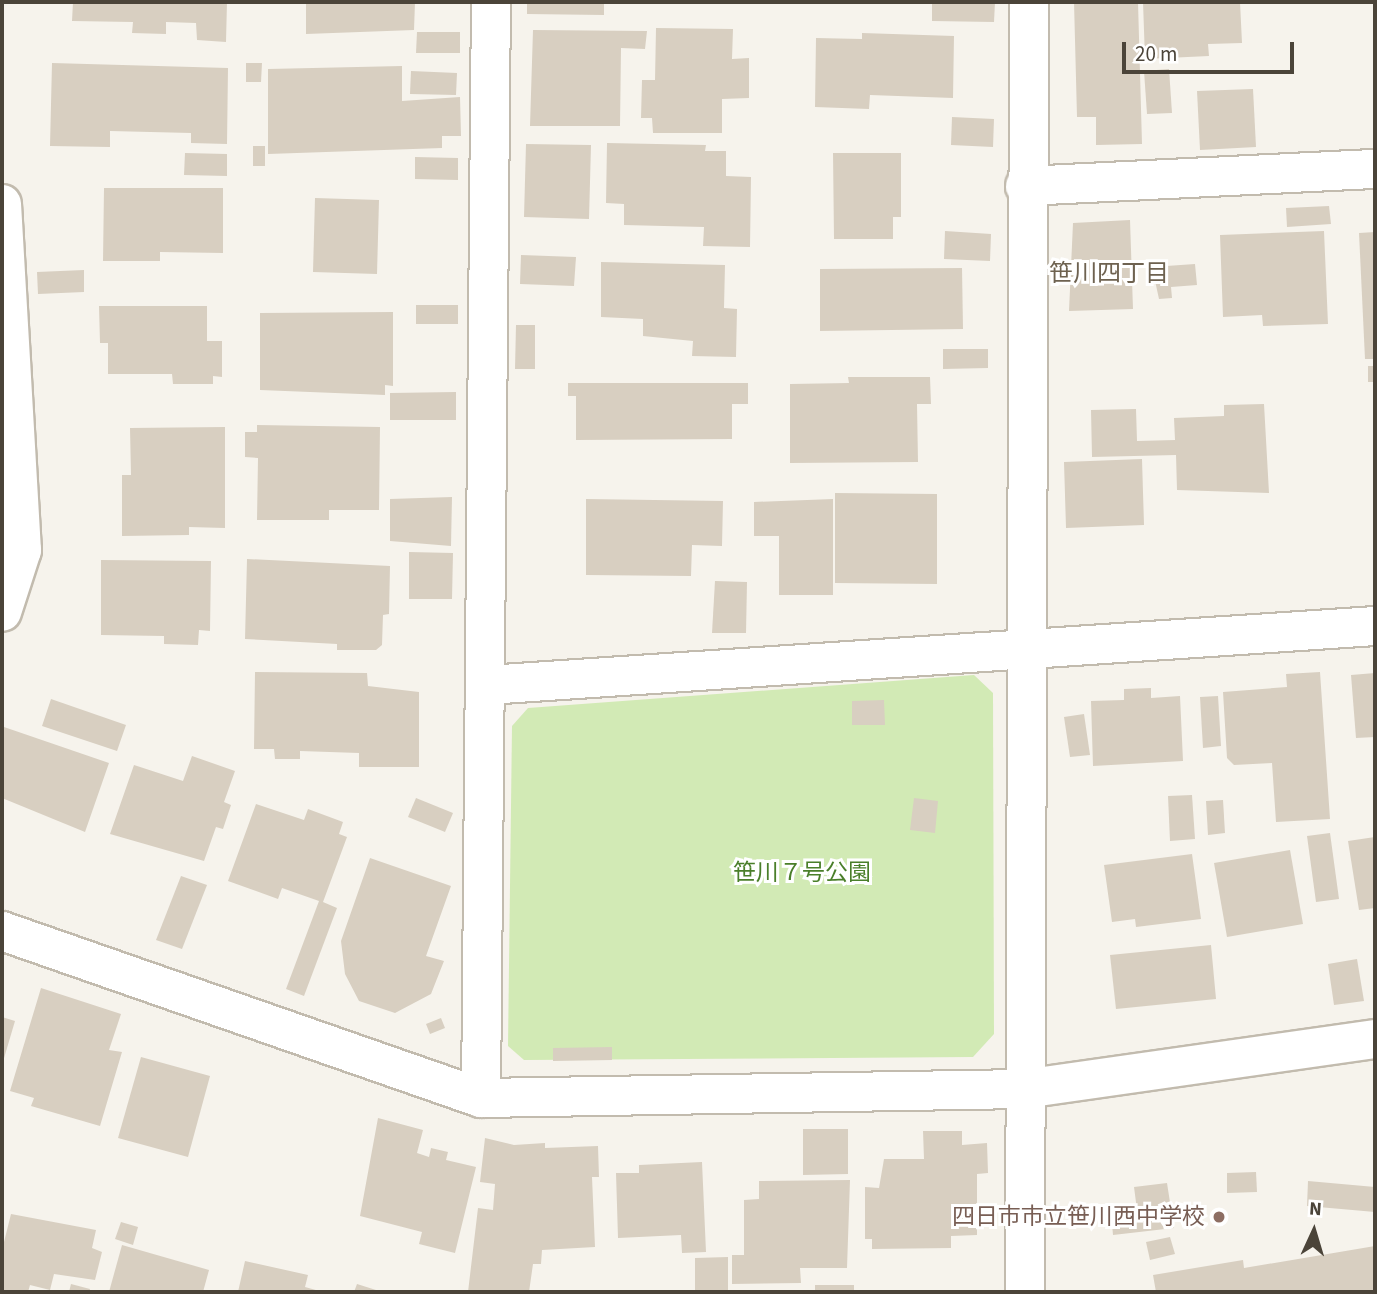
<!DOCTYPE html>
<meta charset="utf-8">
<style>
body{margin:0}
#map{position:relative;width:1377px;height:1294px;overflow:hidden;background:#f6f3ec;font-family:"Source Sans 3","Noto Sans JP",sans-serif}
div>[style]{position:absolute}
.green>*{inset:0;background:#d2eab5}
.building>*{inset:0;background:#d8cfc1}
.roads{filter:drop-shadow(2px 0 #c2bbae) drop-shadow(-2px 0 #c2bbae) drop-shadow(0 2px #c2bbae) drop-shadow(0 -2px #c2bbae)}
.street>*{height:38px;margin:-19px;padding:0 19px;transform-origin:19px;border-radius:19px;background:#fff}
.dots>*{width:19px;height:19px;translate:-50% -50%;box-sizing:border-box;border:4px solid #fff;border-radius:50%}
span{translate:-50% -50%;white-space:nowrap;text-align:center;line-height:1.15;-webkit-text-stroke:6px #fff;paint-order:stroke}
.park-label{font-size:23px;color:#4a7f2a}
.education-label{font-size:23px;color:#785e54}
.right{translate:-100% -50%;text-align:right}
.neighbourhood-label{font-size:24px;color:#6e6250}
.frame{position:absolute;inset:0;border:4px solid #4b4439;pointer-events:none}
.north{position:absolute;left:1279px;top:1196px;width:70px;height:70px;-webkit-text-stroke:5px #fff;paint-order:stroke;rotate:4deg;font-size:19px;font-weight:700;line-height:28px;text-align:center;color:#4b4439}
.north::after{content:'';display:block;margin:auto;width:24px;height:32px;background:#4b4439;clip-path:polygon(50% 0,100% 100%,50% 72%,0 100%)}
.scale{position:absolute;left:1122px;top:42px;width:172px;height:32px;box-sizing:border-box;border:4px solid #4b4439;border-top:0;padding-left:9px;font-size:21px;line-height:24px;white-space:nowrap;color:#4b4439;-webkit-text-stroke:5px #fff;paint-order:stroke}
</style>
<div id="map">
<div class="green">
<div style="clip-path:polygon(974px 675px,993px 693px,994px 1034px,973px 1057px,524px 1060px,508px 1046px,512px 726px,528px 708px)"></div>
</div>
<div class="building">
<div style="clip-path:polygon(73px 2px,227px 2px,226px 42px,197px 40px,196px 23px,166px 22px,166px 34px,132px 33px,133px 22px,72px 21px)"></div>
<div style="clip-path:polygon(306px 2px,415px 2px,414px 30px,306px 34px)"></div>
<div style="clip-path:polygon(527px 2px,604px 2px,604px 15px,527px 14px)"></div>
<div style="clip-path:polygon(932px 2px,995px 2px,994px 22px,932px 21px)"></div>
<div style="clip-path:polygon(1074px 2px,1138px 2px,1142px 144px,1096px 145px,1096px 117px,1077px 117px)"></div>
<div style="clip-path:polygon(1143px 2px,1240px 2px,1242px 43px,1208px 44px,1209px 56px,1145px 59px)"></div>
<div style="clip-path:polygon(656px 28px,733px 29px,732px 59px,749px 58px,749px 98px,722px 99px,722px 133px,653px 133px,652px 118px,641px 118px,642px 80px,655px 80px)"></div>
<div style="clip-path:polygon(533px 30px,647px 31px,645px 49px,621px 48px,620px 126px,530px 126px)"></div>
<div style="clip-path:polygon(417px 32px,460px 32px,460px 53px,416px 53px)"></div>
<div style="clip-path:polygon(862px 33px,954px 36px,953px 98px,870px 95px,869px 109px,815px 107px,816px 38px,862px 39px)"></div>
<div style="clip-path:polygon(52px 63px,228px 68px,227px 144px,191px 143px,191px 133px,110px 131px,110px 147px,50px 146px)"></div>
<div style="clip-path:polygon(246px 63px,262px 63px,261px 82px,246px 82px)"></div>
<div style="clip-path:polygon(402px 66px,402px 101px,460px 97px,461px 136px,442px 136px,442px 148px,268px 154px,268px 69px)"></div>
<div style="clip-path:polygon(1169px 69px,1172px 113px,1147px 114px,1144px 71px)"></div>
<div style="clip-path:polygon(411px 71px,457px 73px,456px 95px,410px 94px)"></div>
<div style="clip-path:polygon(1253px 89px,1256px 147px,1200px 150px,1197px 91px)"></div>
<div style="clip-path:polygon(952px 117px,994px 119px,993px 147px,951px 145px)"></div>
<div style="clip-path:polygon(607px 143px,706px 145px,705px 151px,726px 151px,726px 176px,751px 177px,750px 247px,703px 246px,704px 227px,624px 225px,624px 204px,606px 203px)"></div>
<div style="clip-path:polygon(526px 144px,591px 145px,589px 219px,524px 217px)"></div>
<div style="clip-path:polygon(253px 146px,265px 146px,265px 166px,253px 166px)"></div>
<div style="clip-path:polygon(185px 153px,227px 154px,227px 176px,184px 175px)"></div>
<div style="clip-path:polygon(833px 153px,901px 153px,901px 217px,893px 217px,893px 239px,834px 239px)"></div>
<div style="clip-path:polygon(415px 157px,458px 158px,458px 180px,415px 179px)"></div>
<div style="clip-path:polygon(104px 188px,223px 188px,223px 253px,160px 252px,160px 261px,103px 261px)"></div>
<div style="clip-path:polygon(315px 198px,379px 200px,377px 274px,313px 272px)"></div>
<div style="clip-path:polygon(1329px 206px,1331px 224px,1287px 227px,1286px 208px)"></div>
<div style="clip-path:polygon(1130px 220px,1133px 309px,1069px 311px,1073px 223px)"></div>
<div style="clip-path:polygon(945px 231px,991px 234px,990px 261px,944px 259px)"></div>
<div style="clip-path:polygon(1324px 231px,1328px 324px,1263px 326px,1262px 315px,1223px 317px,1220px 235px)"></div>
<div style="clip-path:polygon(1375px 232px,1375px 359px,1365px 359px,1359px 233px)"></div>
<div style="clip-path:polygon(521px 255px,576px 257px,574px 286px,520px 284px)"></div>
<div style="clip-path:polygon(601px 262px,725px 265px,724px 308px,737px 309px,736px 357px,692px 356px,693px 341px,643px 336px,643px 319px,601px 317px)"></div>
<div style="clip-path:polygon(1195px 264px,1197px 285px,1171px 287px,1172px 298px,1159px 299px,1152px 267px)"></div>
<div style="clip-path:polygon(962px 268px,963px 329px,820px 331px,820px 269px)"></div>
<div style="clip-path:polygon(84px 270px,84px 292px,38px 294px,37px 272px)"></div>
<div style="clip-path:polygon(416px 305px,458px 305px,458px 324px,416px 324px)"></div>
<div style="clip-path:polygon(99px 306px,207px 306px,207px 341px,222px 341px,222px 377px,213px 376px,213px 384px,173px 384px,172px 374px,108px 374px,108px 343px,100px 343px)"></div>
<div style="clip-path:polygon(393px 312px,393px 386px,385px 385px,385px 395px,260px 390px,260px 313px)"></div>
<div style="clip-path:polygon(516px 325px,535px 325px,535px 369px,515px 369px)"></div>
<div style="clip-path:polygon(943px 349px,988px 349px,988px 368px,943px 369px)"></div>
<div style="clip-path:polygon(1368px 366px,1375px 366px,1375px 382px,1368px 382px)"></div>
<div style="clip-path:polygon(848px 377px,930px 377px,931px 404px,917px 404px,918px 462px,790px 463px,790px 384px,849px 383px)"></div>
<div style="clip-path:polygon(568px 383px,748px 383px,748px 404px,732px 404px,732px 439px,576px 440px,576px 396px,568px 396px)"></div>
<div style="clip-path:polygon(456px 392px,456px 420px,390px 420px,390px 393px)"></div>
<div style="clip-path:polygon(1264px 404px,1269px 493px,1177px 490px,1176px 455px,1092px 457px,1091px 410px,1136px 409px,1137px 441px,1175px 440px,1174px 418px,1224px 416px,1224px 405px)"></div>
<div style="clip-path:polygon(257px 425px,380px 427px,379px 510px,329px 510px,329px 520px,257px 520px,258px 458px,245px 457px,245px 432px,257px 432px)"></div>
<div style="clip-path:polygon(225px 427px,225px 528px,189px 527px,189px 535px,122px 536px,122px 475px,131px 475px,130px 428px)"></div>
<div style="clip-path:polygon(1142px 459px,1144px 525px,1066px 528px,1064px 462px)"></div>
<div style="clip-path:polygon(835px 493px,937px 494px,937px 584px,835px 583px)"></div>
<div style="clip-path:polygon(452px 497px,451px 546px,390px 541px,390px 499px)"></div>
<div style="clip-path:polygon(586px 499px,723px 501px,722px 546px,692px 545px,691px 576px,586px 575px)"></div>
<div style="clip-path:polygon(833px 499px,833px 595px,779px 595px,779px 536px,754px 536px,754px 502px)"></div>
<div style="clip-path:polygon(409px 552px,453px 553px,452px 599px,409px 599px)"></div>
<div style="clip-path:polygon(247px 559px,390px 566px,389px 614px,383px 615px,382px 645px,376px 650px,337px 650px,337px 644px,245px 639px)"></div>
<div style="clip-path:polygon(101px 560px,211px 561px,210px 631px,199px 630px,198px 645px,164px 644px,164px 636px,101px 635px)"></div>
<div style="clip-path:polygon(715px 581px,747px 582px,746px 633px,712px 633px)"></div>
<div style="clip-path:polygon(255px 672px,367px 673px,368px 686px,419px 692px,419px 767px,359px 767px,359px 753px,300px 751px,300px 759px,275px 759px,274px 749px,254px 749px)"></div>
<div style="clip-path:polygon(1320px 672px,1330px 819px,1276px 822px,1272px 763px,1234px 765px,1227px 758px,1223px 692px,1287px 687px,1286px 674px)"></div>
<div style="clip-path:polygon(1375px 673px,1375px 737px,1356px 738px,1351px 675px)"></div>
<div style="clip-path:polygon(1151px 688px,1151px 698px,1180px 696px,1183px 761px,1093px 766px,1091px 701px,1124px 700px,1124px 689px)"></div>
<div style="clip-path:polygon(1218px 696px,1221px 746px,1203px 748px,1200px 697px)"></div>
<div style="clip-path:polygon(51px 699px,126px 725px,117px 751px,42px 726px)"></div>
<div style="clip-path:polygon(884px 700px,885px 725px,852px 725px,852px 701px)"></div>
<div style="clip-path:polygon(1084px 714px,1090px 755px,1070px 757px,1064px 717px)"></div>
<div style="clip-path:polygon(4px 727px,109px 763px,85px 832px,2px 798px)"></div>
<div style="clip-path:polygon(192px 756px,235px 771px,224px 802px,231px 805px,223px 829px,216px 827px,204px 861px,110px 834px,134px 765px,183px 781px)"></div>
<div style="clip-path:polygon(1192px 795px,1195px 839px,1170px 841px,1168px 796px)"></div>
<div style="clip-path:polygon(416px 798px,453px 813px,445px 832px,408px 817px)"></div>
<div style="clip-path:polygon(914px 798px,938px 801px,935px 833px,910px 830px)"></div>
<div style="clip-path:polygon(1223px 800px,1225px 833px,1208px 835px,1206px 801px)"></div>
<div style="clip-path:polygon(256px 804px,304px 820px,308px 809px,343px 822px,339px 834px,347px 837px,323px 902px,337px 908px,304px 996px,286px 989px,319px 901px,282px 888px,278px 899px,228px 881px)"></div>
<div style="clip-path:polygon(1330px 833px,1339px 899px,1316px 902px,1307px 836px)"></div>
<div style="clip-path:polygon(1375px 837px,1375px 908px,1359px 910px,1348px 841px)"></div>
<div style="clip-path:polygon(1290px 850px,1303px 924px,1227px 937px,1214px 863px)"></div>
<div style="clip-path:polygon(1192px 854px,1201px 919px,1136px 927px,1135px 919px,1112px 922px,1104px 865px)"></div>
<div style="clip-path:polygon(370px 858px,451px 886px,426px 956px,444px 961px,431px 994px,395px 1013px,359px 1001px,345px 974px,341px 941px)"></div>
<div style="clip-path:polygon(181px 876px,207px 885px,182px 949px,156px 940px)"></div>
<div style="clip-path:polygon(1211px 945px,1216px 999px,1116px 1009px,1110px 955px)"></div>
<div style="clip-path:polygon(1357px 959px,1364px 1001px,1334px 1005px,1328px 964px)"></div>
<div style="clip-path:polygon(41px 988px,121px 1014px,109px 1050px,122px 1052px,100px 1126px,31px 1106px,34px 1098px,10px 1091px)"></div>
<div style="clip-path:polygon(2px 1017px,15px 1021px,2px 1065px)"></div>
<div style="clip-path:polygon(441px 1018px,445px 1028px,430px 1034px,426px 1024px)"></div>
<div style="clip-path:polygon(612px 1047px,612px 1060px,553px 1061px,553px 1048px)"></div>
<div style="clip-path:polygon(141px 1057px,210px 1076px,188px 1157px,118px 1138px)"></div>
<div style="clip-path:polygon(378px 1118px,423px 1130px,417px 1153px,429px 1157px,431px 1148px,448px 1152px,446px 1160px,476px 1167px,455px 1253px,419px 1244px,422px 1232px,360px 1216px)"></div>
<div style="clip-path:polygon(803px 1129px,848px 1129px,848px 1174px,803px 1175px)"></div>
<div style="clip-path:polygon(923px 1131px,962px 1131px,962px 1145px,987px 1143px,988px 1173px,977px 1174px,977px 1235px,951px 1236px,951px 1248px,872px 1249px,872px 1239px,865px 1239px,865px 1187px,879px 1188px,884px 1159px,924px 1159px)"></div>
<div style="clip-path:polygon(485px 1138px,514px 1145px,545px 1143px,545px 1148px,598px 1146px,599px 1177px,592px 1177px,595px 1247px,542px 1250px,541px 1264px,533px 1264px,529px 1292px,468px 1292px,478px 1208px,493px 1210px,495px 1184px,480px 1182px)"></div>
<div style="clip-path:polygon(702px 1162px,706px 1252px,682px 1253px,681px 1235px,618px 1238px,616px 1173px,639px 1173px,639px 1165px)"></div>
<div style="clip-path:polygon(1256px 1172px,1257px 1192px,1227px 1193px,1227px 1173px)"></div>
<div style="clip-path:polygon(850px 1180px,847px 1268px,800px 1268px,801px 1283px,732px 1284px,732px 1255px,744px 1255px,744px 1200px,759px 1199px,759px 1181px)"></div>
<div style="clip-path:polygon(1308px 1181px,1375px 1187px,1375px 1212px,1307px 1206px)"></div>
<div style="clip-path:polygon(1167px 1183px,1174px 1228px,1113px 1235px,1111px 1213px,1137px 1210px,1134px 1187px)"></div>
<div style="clip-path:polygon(11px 1214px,96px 1230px,92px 1248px,102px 1252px,95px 1280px,54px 1274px,50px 1290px,30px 1285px,28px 1292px,2px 1292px,2px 1250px)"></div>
<div style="clip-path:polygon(121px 1222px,138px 1227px,133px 1245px,115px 1239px)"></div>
<div style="clip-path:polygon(1170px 1237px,1175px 1254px,1150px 1260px,1146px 1242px)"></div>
<div style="clip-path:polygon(122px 1245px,209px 1270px,203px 1292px,109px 1292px)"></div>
<div style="clip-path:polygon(1375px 1246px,1375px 1292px,1156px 1292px,1153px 1275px,1243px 1260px,1244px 1268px)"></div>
<div style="clip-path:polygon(728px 1257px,728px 1292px,695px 1292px,695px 1258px)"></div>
<div style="clip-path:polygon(245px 1261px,308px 1275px,305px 1287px,323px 1292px,238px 1292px)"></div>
<div style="clip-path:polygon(71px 1284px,90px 1289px,89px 1292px,69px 1292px)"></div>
<div style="clip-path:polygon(357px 1284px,376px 1290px,375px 1292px,354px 1292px)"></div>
<div style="clip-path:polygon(815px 1285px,854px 1285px,854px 1292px,815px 1292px)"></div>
</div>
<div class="roads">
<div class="street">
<div style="left:1025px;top:186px;width:350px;rotate:-2.8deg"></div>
<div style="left:2px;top:204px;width:347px;rotate:86.7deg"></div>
<div style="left:22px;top:550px;width:65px;rotate:107.9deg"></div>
<div style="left:487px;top:685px;width:890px;rotate:-3.8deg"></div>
<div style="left:2px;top:931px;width:507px;rotate:19.22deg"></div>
<div style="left:481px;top:1098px;width:543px;rotate:-0.95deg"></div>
<div style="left:1024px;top:1089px;width:355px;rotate:-8.1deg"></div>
<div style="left:481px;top:1098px;width:1096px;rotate:-89.48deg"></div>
<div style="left:1025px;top:1292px;width:1290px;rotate:-89.82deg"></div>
</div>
</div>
<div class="dots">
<div style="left:1219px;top:1217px;background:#8d6e63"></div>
</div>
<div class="park-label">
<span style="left:802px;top:873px">笹川７号公園</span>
</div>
<div class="education-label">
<span class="right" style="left:1205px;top:1217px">四日市市立笹川西中学校</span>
</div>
<div class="neighbourhood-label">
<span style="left:1109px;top:274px">笹川四丁目</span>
</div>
<div class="frame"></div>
<div class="north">N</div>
<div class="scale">20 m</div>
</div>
